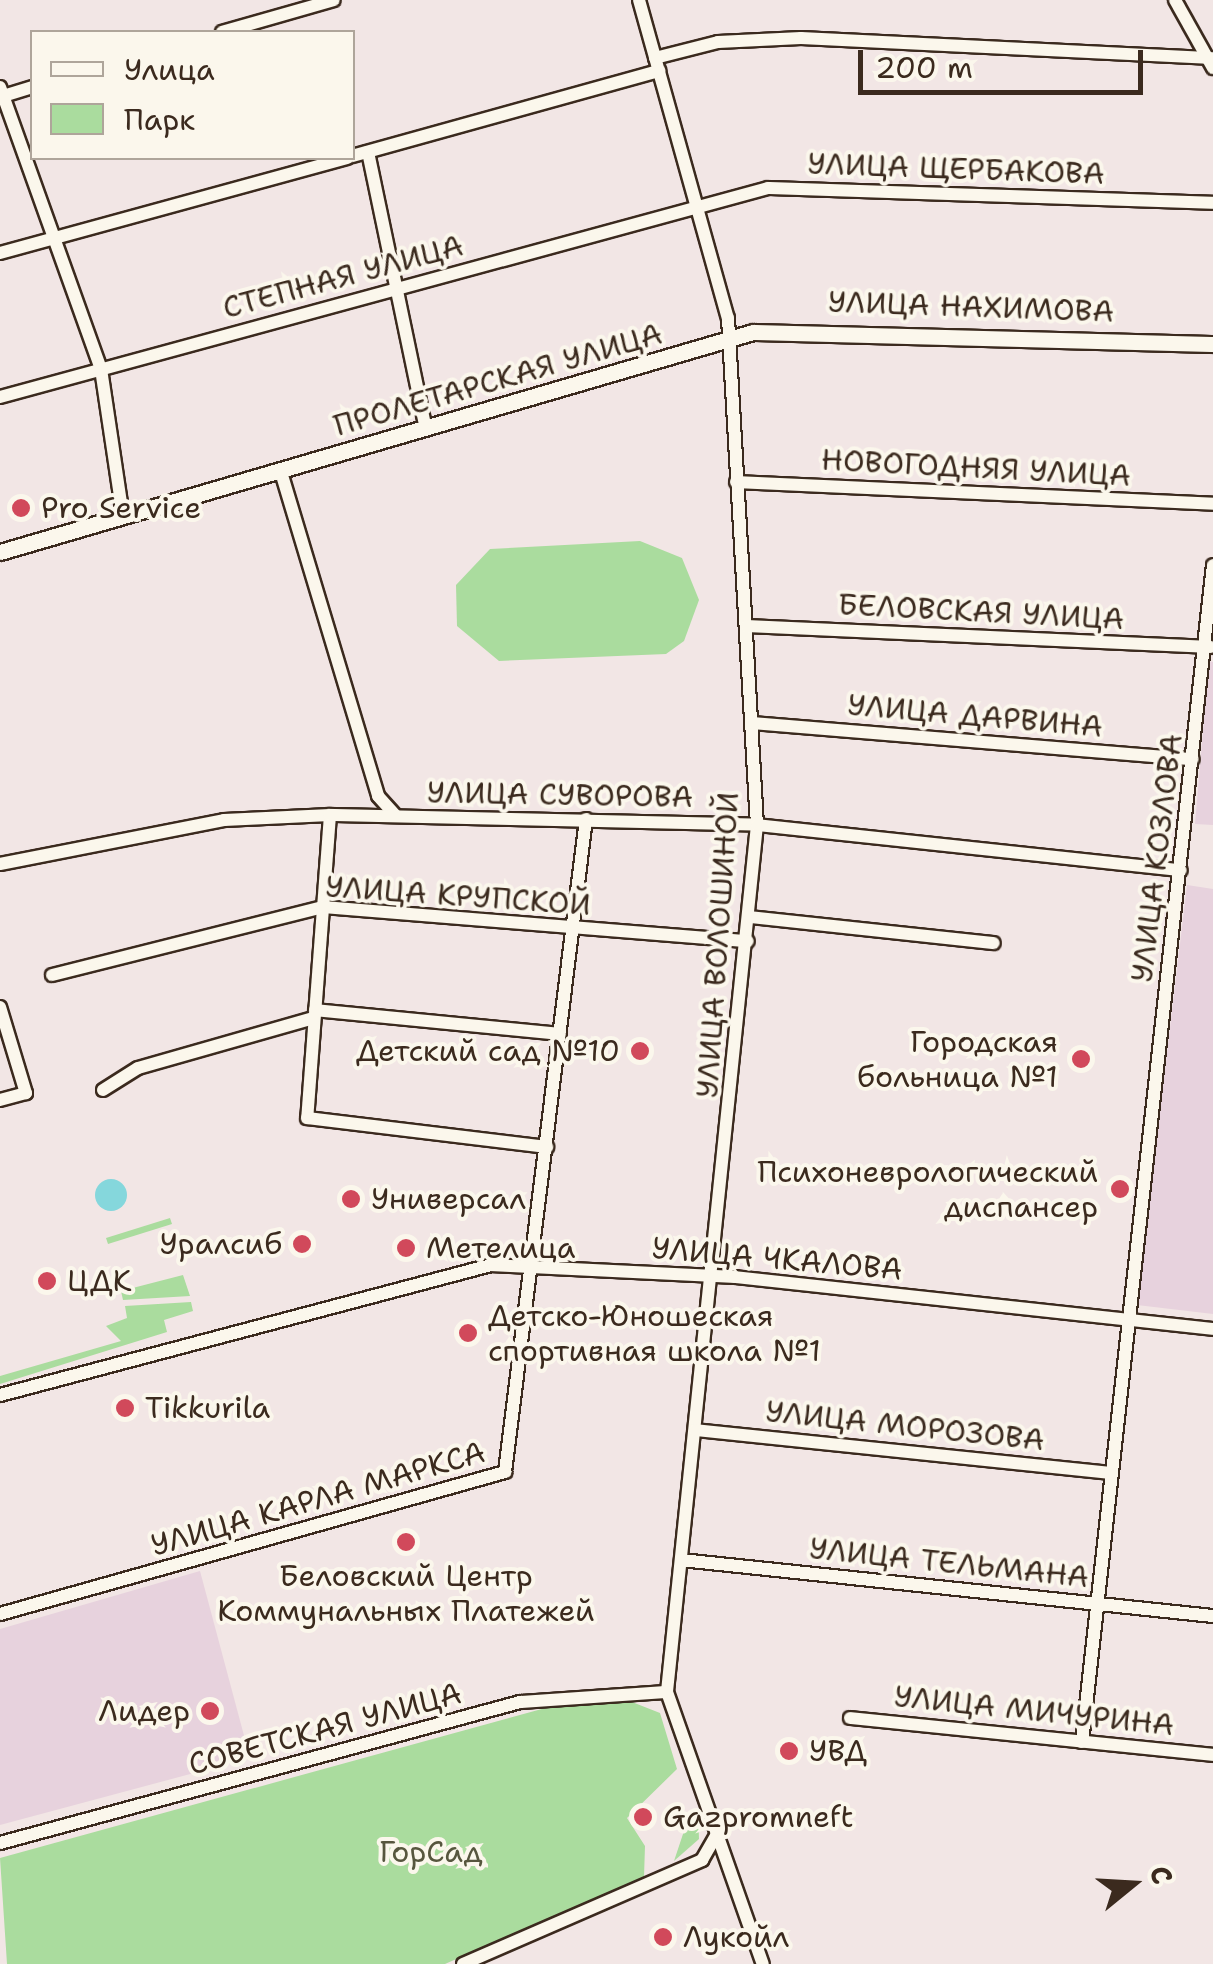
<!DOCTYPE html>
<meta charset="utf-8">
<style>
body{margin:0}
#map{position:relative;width:1213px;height:1964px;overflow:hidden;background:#f2e6e5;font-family:"Shantell Sans",sans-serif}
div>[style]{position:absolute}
.built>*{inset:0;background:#e7d2dd}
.green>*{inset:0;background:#aadc9e}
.water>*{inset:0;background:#85d7dc}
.round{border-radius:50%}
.roads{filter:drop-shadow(2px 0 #3b2a1e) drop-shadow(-2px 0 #3b2a1e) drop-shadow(0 2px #3b2a1e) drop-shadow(0 -2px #3b2a1e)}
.minor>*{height:12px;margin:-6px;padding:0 6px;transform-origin:6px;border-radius:6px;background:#fbf7ec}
.major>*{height:15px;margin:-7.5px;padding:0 7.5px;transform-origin:7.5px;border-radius:7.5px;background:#fbf7ec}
.dots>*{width:28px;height:28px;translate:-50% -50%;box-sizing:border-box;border:5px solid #fbf7ec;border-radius:50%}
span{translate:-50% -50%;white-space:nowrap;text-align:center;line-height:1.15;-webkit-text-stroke:8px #fbf7ec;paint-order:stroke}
.street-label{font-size:30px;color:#3b2a1e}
.poi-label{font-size:30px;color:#3b2a1e}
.left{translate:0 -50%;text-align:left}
.right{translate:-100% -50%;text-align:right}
.park-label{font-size:30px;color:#57563e}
.legend{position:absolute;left:30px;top:30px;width:325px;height:130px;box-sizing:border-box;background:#fbf7ec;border:2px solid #aea59a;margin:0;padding:12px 18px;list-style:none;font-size:30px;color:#3b2a1e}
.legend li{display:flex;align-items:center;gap:20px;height:50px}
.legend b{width:50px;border:2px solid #aea59a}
.north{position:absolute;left:1083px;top:1834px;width:100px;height:100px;-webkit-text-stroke:8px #fbf7ec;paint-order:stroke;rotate:72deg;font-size:28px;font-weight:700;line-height:40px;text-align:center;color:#3b2a1e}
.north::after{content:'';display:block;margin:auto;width:35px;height:45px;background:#3b2a1e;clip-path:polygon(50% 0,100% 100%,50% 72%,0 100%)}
.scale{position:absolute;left:858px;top:50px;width:285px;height:45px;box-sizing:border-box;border:5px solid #3b2a1e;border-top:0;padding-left:12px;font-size:30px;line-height:35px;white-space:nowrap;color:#3b2a1e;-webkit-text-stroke:8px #fbf7ec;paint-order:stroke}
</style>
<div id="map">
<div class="built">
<div style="clip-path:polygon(1209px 661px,1213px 662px,1213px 825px,1195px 824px)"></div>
<div style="clip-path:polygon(1187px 885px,1213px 889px,1213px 1314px,1137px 1305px)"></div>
<div style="clip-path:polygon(200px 1571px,250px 1758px,0 1825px,0 1629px)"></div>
</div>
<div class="green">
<div style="clip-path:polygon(640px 541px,682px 558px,699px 600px,684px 641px,666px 654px,499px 661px,457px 626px,456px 585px,490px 549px)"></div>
<div style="clip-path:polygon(170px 1218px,172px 1224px,108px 1244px,106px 1238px)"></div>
<div style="clip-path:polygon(183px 1275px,190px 1296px,123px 1300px,121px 1291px)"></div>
<div style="clip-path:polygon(191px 1302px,193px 1311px,164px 1320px,167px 1332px,0 1384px,0 1376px,121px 1341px,106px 1326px,127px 1318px,125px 1306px)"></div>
<div style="clip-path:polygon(632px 1702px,660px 1713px,677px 1769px,627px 1818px,645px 1846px,644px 1877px,445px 1964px,7px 1964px,0 1858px,549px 1707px)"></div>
<div style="clip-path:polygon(698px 1814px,699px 1839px,674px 1861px,687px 1822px)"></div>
</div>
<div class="water">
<div class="round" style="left:95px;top:1179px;width:32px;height:32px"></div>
</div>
<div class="roads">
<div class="minor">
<div style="left:639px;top:0;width:330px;rotate:74.4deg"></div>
<div style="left:728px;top:318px;width:508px;rotate:86.73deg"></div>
<div style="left:757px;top:825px;width:872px;rotate:95.93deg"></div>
<div style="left:667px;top:1692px;width:288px;rotate:70.6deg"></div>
<div style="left:1175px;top:0;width:78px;rotate:60.8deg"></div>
<div style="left:222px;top:32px;width:116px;rotate:-15.9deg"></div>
<div style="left:655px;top:58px;width:65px;rotate:-14.3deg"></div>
<div style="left:718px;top:42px;width:83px;rotate:-2.8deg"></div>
<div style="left:801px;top:38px;width:412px;rotate:2.8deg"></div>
<div style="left:0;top:87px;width:300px;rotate:70.3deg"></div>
<div style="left:101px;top:369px;width:150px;rotate:81.5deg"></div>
<div style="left:0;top:97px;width:34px;rotate:-17deg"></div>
<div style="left:368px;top:152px;width:283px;rotate:78.2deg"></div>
<div style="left:352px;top:156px;width:319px;rotate:-15.5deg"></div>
<div style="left:0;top:253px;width:360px;rotate:-15.3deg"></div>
<div style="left:0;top:397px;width:796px;rotate:-15.22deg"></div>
<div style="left:768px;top:188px;width:445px;rotate:1.9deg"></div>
<div style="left:281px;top:472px;width:338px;rotate:73.3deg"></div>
<div style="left:378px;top:796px;width:27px;rotate:48deg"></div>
<div style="left:736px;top:482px;width:478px;rotate:2.6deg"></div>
<div style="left:747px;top:626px;width:464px;rotate:2.6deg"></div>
<div style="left:752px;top:723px;width:442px;rotate:4.7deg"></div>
<div style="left:330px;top:815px;width:304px;rotate:94.3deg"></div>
<div style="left:307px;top:1118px;width:242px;rotate:6.9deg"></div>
<div style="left:0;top:864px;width:228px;rotate:-11.1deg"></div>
<div style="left:224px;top:820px;width:106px;rotate:-2.7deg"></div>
<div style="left:330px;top:815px;width:427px;rotate:1.3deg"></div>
<div style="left:757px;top:825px;width:426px;rotate:6.1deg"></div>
<div style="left:750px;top:917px;width:245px;rotate:6.1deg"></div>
<div style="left:52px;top:975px;width:279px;rotate:-14.1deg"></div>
<div style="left:323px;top:907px;width:426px;rotate:4.6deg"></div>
<div style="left:0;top:1007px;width:90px;rotate:73.2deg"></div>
<div style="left:26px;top:1093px;width:27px;rotate:165deg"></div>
<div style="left:315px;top:1010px;width:246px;rotate:5.6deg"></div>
<div style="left:103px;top:1090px;width:41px;rotate:-32.2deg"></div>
<div style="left:138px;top:1068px;width:183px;rotate:-15.9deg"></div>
<div style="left:0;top:1395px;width:508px;rotate:-14.83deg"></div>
<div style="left:491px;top:1265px;width:244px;rotate:2.8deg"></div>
<div style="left:735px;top:1277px;width:481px;rotate:6.2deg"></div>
<div style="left:695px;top:1430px;width:417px;rotate:5.9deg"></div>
<div style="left:681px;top:1560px;width:535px;rotate:6.01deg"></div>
<div style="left:0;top:1614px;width:525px;rotate:-15.71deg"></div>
<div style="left:505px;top:1472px;width:658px;rotate:-82.93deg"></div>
<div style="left:850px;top:1718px;width:365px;rotate:5.8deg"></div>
<div style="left:1082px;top:1742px;width:1184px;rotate:-83.65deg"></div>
<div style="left:0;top:1843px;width:539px;rotate:-15.17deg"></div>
<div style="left:520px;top:1702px;width:147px;rotate:-3.9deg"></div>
<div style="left:463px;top:1964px;width:261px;rotate:-23.5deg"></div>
<div style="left:702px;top:1860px;width:28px;rotate:-60deg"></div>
</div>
<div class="major">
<div style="left:0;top:552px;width:784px;rotate:-16.29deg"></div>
<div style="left:753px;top:332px;width:460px;rotate:1.5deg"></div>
</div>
</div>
<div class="dots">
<div style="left:21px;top:508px;background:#d1495b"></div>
<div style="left:640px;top:1051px;background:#d1495b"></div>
<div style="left:1081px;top:1059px;background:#d1495b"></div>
<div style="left:1120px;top:1189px;background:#d1495b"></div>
<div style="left:351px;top:1199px;background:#d1495b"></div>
<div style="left:302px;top:1244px;background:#d1495b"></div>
<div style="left:406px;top:1248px;background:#d1495b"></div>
<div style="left:47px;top:1281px;background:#d1495b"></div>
<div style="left:468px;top:1333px;background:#d1495b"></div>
<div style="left:125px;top:1408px;background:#d1495b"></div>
<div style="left:406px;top:1542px;background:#d1495b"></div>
<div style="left:210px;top:1711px;background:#d1495b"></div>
<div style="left:789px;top:1751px;background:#d1495b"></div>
<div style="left:643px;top:1817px;background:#d1495b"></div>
<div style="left:663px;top:1937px;background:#d1495b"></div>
</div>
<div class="street-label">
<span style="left:956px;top:169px;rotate:2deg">УЛИЦА ЩЕРБАКОВА</span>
<span style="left:343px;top:277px;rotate:-15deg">СТЕПНАЯ УЛИЦА</span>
<span style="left:971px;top:307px;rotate:2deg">УЛИЦА НАХИМОВА</span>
<span style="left:498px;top:380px;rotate:-16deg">ПРОЛЕТАРСКАЯ УЛИЦА</span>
<span style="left:976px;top:468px;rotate:3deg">НОВОГОДНЯЯ УЛИЦА</span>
<span style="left:981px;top:612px;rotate:3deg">БЕЛОВСКАЯ УЛИЦА</span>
<span style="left:975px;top:716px;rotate:5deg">УЛИЦА ДАРВИНА</span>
<span style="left:560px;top:795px;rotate:1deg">УЛИЦА СУВОРОВА</span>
<span style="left:1157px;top:858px;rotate:-83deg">УЛИЦА КОЗЛОВА</span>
<span style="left:458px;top:896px;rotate:4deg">УЛИЦА КРУПСКОЙ</span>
<span style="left:718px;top:945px;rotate:-86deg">УЛИЦА ВОЛОШИНОЙ</span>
<span style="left:777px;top:1259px;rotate:5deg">УЛИЦА ЧКАЛОВА</span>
<span style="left:905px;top:1426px;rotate:6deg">УЛИЦА МОРОЗОВА</span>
<span style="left:318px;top:1499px;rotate:-16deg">УЛИЦА КАРЛА МАРКСА</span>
<span style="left:949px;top:1563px;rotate:6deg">УЛИЦА ТЕЛЬМАНА</span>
<span style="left:1034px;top:1711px;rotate:6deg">УЛИЦА МИЧУРИНА</span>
<span style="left:325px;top:1729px;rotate:-15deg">СОВЕТСКАЯ УЛИЦА</span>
</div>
<div class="poi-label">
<span class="left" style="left:41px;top:508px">Pro Service</span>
<span class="right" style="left:1058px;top:1059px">Городская<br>больница №1</span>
<span class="right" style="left:620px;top:1051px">Детский сад №10</span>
<span class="right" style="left:1098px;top:1189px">Психоневрологический<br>диспансер</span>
<span class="left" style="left:371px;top:1199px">Универсал</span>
<span class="right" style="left:282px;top:1244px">Уралсиб</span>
<span class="left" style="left:426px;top:1248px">Метелица</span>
<span class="left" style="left:67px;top:1281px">ЦДК</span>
<span class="left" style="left:488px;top:1333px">Детско-Юношеская<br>спортивная школа №1</span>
<span class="left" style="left:145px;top:1408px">Tikkurila</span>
<span style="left:406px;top:1593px">Беловский Центр<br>Коммунальных Платежей</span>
<span class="right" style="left:190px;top:1711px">Лидер</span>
<span class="left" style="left:809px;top:1751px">УВД</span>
<span class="left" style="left:663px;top:1817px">Gazpromneft</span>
<span class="left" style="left:683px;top:1937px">Лукойл</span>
</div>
<div class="park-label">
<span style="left:431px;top:1852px">ГорСад</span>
</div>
<ul class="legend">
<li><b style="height:12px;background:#fbf7ec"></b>Улица</li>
<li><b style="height:28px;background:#aadc9e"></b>Парк</li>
</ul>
<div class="north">С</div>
<div class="scale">200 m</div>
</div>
